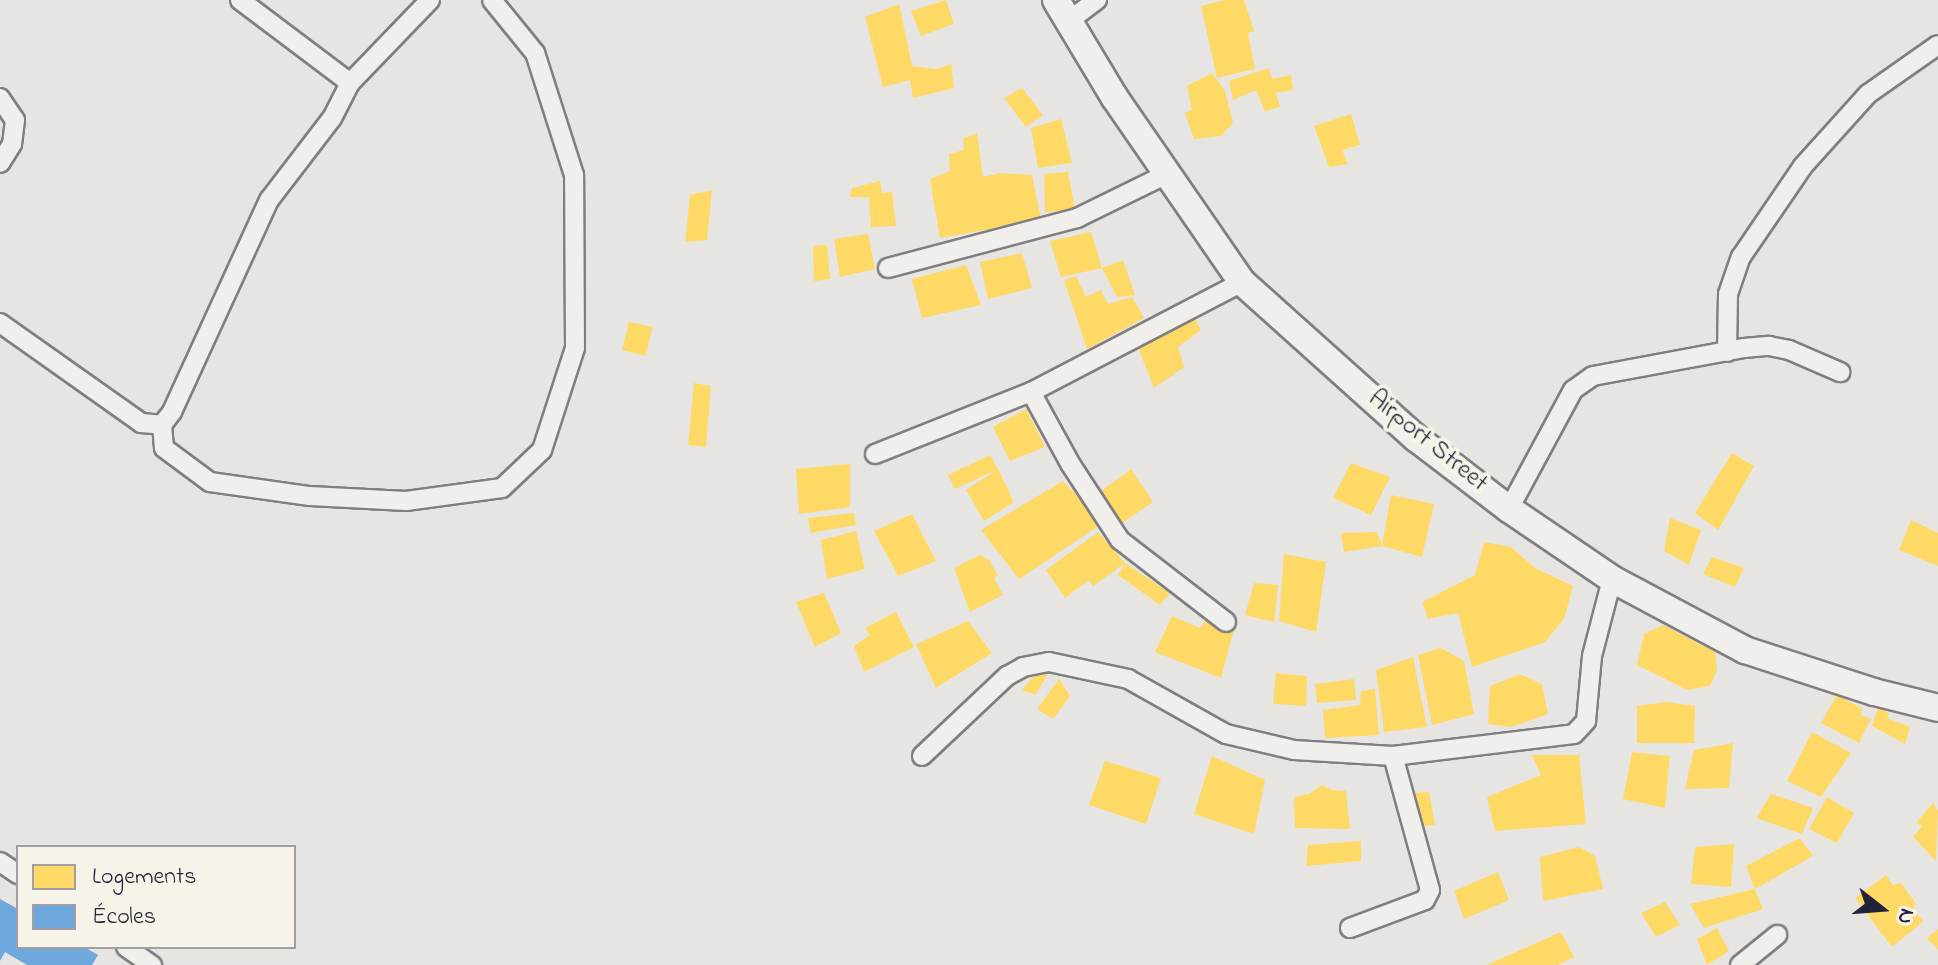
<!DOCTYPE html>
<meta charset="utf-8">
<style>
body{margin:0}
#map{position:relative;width:1938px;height:965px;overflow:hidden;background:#e7e5e1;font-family:"Indie Flower",sans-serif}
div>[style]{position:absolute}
.homes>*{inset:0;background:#ffd966}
.schools>*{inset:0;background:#6fa8dc}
.roads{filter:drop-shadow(2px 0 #7f7e81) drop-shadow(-2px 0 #7f7e81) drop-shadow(0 2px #7f7e81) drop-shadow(0 -2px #7f7e81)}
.minor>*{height:18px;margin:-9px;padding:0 9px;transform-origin:9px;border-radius:9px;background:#f0efeb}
.highway>*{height:26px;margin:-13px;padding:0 13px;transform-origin:13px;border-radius:13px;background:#f0efeb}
span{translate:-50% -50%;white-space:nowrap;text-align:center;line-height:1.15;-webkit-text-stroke:8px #f7f3e8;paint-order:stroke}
.street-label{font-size:26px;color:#22223b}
.legend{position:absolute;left:16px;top:845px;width:280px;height:104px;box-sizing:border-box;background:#f7f3e8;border:2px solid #a29fa3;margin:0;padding:10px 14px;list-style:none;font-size:24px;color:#22223b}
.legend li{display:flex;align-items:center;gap:16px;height:40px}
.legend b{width:40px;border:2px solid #a29fa3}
.north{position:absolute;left:1842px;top:869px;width:80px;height:80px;-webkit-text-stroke:6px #f7f3e8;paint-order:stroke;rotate:107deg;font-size:22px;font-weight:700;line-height:32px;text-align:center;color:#22223b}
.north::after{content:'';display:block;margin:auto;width:28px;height:36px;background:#22223b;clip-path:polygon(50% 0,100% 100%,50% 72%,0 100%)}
</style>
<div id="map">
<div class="homes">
<div style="clip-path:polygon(946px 0,954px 24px,921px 36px,911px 11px)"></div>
<div style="clip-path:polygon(1225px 0,1244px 0,1254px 31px,1248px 33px,1255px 69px,1217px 78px,1201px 6px)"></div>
<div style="clip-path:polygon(899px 4px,912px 66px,936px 69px,951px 64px,954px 88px,913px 98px,910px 80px,883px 87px,865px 17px)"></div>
<div style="clip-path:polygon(1269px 68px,1272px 79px,1291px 75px,1293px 90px,1276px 93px,1280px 107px,1265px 111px,1256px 90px,1233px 100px,1229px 81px)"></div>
<div style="clip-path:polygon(1212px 73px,1225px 91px,1233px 123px,1221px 136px,1194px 139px,1185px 113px,1192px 110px,1187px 86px)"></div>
<div style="clip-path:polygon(1022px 88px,1043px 115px,1026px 127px,1004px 98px)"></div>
<div style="clip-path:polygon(1351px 114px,1360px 145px,1342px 150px,1348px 164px,1329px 167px,1314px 126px)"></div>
<div style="clip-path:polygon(1061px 119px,1072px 163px,1038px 168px,1031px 128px)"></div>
<div style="clip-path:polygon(977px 133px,983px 177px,1000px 173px,1032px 175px,1041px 219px,990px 233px,985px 230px,940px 238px,930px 179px,950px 171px,949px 154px,964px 150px,963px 139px)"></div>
<div style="clip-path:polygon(1068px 172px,1075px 210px,1045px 212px,1044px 174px)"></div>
<div style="clip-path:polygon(880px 181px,882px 193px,892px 192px,896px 226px,871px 227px,869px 197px,850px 197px,852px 188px)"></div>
<div style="clip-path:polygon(712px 190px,707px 240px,685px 242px,690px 195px)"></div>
<div style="clip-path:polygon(1091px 232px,1102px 268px,1061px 277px,1050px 241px)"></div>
<div style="clip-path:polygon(868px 234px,875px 269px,840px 277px,834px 239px)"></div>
<div style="clip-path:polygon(827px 245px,830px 279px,814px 281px,813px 246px)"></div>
<div style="clip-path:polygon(1022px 253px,1032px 288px,988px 299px,980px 262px)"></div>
<div style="clip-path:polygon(1123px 260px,1135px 295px,1117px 297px,1102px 268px)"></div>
<div style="clip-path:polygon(966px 265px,981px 305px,922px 318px,912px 279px)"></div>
<div style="clip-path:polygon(1076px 276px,1086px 297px,1101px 290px,1108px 304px,1132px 297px,1144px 318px,1087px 349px,1064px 280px)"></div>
<div style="clip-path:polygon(1192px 314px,1201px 330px,1178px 347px,1184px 367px,1154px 388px,1137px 345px)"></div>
<div style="clip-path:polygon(629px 322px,653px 327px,645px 356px,622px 350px)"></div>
<div style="clip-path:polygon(694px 383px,711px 386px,706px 447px,688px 445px)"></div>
<div style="clip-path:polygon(1026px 409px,1045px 447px,1010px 461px,993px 427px)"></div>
<div style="clip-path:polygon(1732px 453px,1754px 466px,1718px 530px,1695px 513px)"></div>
<div style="clip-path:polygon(990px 455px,998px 469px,955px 489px,948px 475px)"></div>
<div style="clip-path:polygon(1351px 463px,1390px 477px,1371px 515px,1333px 498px)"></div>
<div style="clip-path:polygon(850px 464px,850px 507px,799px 514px,796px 469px)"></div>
<div style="clip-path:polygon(998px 469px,1014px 502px,984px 521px,966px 490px)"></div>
<div style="clip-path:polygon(1131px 469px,1153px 502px,1118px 526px,1097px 494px)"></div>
<div style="clip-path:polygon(1063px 481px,1103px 523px,1019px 579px,981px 530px)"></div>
<div style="clip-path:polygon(1391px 495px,1434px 504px,1422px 557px,1382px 546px)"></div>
<div style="clip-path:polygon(854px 513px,856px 525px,811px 533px,808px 518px)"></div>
<div style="clip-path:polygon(912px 514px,936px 561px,898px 576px,874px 531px)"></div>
<div style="clip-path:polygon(1670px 518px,1701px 530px,1689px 565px,1664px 551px)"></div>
<div style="clip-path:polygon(1911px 520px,1938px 533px,1938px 566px,1899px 550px)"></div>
<div style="clip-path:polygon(856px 531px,865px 569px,827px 579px,821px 540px)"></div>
<div style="clip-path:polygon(1098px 532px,1125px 563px,1170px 593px,1160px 605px,1118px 575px,1125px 563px,1093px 586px,1089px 580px,1065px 598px,1046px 570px)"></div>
<div style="clip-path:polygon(1377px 532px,1382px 546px,1344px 552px,1341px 533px)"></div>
<div style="clip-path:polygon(1484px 542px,1511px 547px,1535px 568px,1573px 586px,1564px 619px,1545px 642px,1472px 667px,1458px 613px,1428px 619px,1422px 602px,1475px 575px)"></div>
<div style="clip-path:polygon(1284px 554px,1326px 562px,1316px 632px,1279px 621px)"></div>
<div style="clip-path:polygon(980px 555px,989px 560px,998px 575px,994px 578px,1003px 595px,970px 612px,954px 568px)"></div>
<div style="clip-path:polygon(1712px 557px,1744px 568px,1735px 587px,1703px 574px)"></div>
<div style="clip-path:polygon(1254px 583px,1278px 585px,1274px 622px,1245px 615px)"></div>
<div style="clip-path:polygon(824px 593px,841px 633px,815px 647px,796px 602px)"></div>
<div style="clip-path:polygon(896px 612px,914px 647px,864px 672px,854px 646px,870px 635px,865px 628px)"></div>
<div style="clip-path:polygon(1172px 616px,1200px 628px,1209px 616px,1234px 629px,1221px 678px,1155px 652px)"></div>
<div style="clip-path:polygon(968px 621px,992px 653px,936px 688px,916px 644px)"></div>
<div style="clip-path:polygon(1663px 625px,1715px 652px,1717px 670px,1710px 686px,1687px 690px,1637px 665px,1644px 634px)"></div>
<div style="clip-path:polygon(1441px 648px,1464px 661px,1474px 714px,1432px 725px,1418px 655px)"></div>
<div style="clip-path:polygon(1413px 657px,1427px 727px,1384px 732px,1376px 670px)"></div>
<div style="clip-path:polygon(1040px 669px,1048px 674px,1035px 695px,1022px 690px)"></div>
<div style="clip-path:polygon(1276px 673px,1307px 676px,1306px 706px,1273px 704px)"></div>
<div style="clip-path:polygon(1520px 674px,1542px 684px,1548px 714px,1511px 727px,1488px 724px,1490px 686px)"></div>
<div style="clip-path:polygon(1059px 679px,1070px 696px,1053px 719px,1037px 709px)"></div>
<div style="clip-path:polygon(1354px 679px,1356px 700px,1317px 703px,1315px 684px)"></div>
<div style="clip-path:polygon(1375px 689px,1379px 735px,1325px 738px,1323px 710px,1360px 705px,1361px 691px)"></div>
<div style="clip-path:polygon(1837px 695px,1863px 709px,1860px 715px,1871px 719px,1859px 743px,1821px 723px)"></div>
<div style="clip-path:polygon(1666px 702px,1695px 706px,1694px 743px,1637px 743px,1637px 706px)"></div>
<div style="clip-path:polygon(1878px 708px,1889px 713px,1887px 718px,1910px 727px,1905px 744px,1872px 726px)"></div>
<div style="clip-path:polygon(1812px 732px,1851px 753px,1821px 797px,1787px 781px)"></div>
<div style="clip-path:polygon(1733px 743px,1729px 788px,1685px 789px,1694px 750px)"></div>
<div style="clip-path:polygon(1632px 752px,1670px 756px,1665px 808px,1623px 799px)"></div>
<div style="clip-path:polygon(1532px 755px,1579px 755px,1586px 824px,1495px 831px,1487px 797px,1541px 775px)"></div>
<div style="clip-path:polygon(1212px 756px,1265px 780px,1254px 834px,1194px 814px)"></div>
<div style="clip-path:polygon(1105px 761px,1161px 778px,1146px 824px,1089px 805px)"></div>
<div style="clip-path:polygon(1322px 785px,1332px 790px,1346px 791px,1350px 829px,1295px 828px,1294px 797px,1309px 794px)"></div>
<div style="clip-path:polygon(1429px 792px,1435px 825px,1420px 826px,1410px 793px)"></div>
<div style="clip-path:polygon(1771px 794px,1813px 808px,1802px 834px,1756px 818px)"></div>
<div style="clip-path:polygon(1827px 797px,1854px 813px,1837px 843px,1809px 829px)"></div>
<div style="clip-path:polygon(1933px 803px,1938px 811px,1936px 861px,1913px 837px,1922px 826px,1916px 823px)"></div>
<div style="clip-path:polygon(1800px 838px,1813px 856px,1755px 889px,1746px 866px)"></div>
<div style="clip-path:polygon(1361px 841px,1361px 861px,1306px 866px,1308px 845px)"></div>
<div style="clip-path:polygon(1734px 844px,1731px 887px,1691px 884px,1695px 847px)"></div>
<div style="clip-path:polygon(1579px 847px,1595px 856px,1603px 889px,1543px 901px,1540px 857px)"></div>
<div style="clip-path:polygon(1498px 872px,1509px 900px,1464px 919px,1454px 891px)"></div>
<div style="clip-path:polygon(1886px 875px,1893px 885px,1901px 883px,1916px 904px,1912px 909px,1924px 921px,1892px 947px,1855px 898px)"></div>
<div style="clip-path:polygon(1755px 889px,1763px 909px,1704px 928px,1690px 904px)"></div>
<div style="clip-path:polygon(1665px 902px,1680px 925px,1656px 937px,1641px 913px)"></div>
<div style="clip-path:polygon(1717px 928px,1729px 951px,1707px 965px,1697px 939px)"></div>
<div style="clip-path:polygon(1938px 929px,1938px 950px,1927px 938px)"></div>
<div style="clip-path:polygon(1561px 932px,1574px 957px,1558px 965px,1487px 965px)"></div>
</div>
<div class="schools">
<div style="clip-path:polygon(0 899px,18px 909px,18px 947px,84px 947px,98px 955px,92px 965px,27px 965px,5px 952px,0 961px)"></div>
</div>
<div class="roads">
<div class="minor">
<div style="left:240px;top:0;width:138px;rotate:37deg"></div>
<div style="left:430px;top:0;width:115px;rotate:133.9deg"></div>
<div style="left:350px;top:83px;width:39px;rotate:117deg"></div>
<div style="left:332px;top:118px;width:103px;rotate:127.5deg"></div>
<div style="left:269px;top:200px;width:233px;rotate:114.6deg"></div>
<div style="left:172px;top:412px;width:16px;rotate:128deg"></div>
<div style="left:162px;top:425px;width:23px;rotate:85deg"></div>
<div style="left:164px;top:448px;width:57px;rotate:36.5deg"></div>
<div style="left:210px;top:482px;width:101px;rotate:8deg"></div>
<div style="left:310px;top:496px;width:96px;rotate:3deg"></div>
<div style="left:406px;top:501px;width:97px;rotate:-7.7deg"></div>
<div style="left:502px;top:488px;width:55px;rotate:-43.5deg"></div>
<div style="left:542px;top:450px;width:107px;rotate:-72.1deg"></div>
<div style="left:575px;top:348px;width:173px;rotate:-90.3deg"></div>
<div style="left:574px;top:175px;width:128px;rotate:-107.7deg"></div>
<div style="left:535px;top:53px;width:68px;rotate:-129.1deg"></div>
<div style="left:1070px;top:20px;width:34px;rotate:-37deg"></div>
<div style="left:0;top:98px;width:27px;rotate:56deg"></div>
<div style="left:15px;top:120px;width:24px;rotate:97deg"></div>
<div style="left:12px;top:144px;width:22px;rotate:122deg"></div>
<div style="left:888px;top:268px;width:196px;rotate:-14.8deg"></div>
<div style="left:1077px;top:218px;width:100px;rotate:-26.1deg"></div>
<div style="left:0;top:323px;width:173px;rotate:35.3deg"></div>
<div style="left:141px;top:423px;width:21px;rotate:5deg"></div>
<div style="left:1727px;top:352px;width:58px;rotate:-89deg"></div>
<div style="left:1728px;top:294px;width:39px;rotate:-71deg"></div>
<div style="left:1741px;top:257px;width:110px;rotate:-55.7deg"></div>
<div style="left:1803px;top:166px;width:97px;rotate:-47.9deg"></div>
<div style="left:1868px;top:94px;width:85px;rotate:-35deg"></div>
<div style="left:1031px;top:392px;width:83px;rotate:61.3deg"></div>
<div style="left:1071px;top:465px;width:90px;rotate:56.8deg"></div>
<div style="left:1120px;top:540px;width:134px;rotate:37.7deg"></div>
<div style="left:875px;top:454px;width:168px;rotate:-21.7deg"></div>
<div style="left:1031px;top:392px;width:238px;rotate:-27.5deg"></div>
<div style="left:1509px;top:509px;width:135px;rotate:-61.7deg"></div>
<div style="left:1573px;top:390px;width:24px;rotate:-35deg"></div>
<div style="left:1593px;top:376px;width:154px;rotate:-10.5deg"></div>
<div style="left:1744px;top:348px;width:25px;rotate:-5deg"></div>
<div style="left:1769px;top:346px;width:20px;rotate:11deg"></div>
<div style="left:1789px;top:350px;width:56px;rotate:23.3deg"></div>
<div style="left:922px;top:756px;width:117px;rotate:-43.3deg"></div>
<div style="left:1007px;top:676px;width:18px;rotate:-29deg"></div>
<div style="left:1023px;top:667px;width:26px;rotate:-11deg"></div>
<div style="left:1049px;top:662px;width:81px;rotate:12.1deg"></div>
<div style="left:1128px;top:679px;width:112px;rotate:29.3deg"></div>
<div style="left:1226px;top:734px;width:70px;rotate:13.2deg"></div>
<div style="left:1294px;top:750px;width:99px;rotate:3.5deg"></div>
<div style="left:1393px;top:756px;width:182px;rotate:-6.9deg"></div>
<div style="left:1574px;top:734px;width:18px;rotate:-47deg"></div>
<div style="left:1586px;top:721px;width:65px;rotate:-84.7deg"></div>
<div style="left:1592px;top:656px;width:80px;rotate:-75.4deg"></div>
<div style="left:0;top:862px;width:22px;rotate:34deg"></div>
<div style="left:1350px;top:928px;width:80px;rotate:-20.5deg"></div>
<div style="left:1425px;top:900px;width:11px;rotate:-63deg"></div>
<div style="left:1430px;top:890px;width:139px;rotate:-105.4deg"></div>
<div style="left:126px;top:947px;width:32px;rotate:35deg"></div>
<div style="left:1740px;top:965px;width:48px;rotate:-39deg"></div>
</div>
<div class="highway">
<div style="left:1056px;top:0;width:114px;rotate:59deg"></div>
<div style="left:1115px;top:98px;width:224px;rotate:55.4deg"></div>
<div style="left:1242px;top:282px;width:234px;rotate:41.9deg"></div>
<div style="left:1416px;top:438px;width:117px;rotate:37.4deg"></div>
<div style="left:1509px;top:509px;width:125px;rotate:34.2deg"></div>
<div style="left:1612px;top:579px;width:151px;rotate:28.1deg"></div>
<div style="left:1745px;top:650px;width:136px;rotate:18deg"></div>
<div style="left:1874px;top:692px;width:66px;rotate:14deg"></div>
</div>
</div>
<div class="street-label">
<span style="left:1427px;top:442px;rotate:39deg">Airport Street</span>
</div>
<ul class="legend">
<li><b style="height:22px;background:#ffd966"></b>Logements</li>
<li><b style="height:22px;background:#6fa8dc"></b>Écoles</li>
</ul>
<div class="north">N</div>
</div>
